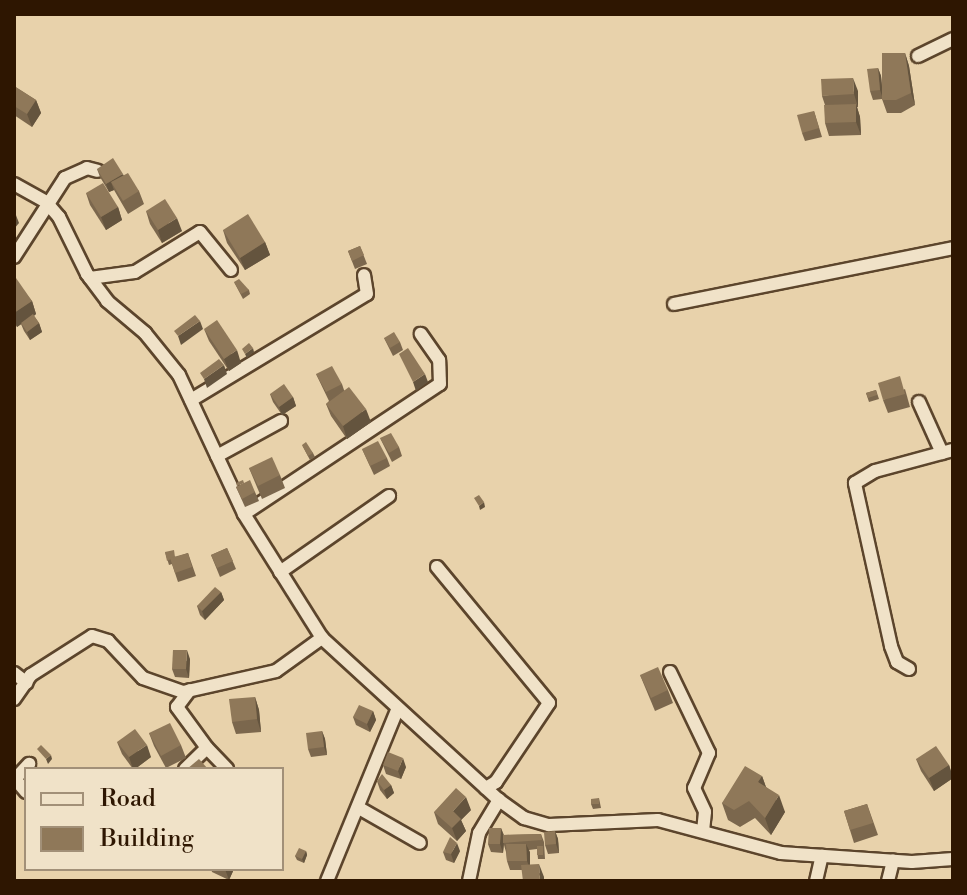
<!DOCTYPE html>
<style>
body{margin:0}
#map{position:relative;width:967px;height:895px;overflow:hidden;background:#e8d2ab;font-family:"Libre Bodoni",serif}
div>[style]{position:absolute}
.roads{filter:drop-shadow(2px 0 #5c452c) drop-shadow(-2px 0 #5c452c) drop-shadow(0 2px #5c452c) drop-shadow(0 -2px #5c452c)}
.minor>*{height:12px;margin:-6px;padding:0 6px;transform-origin:6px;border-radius:6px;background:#f0e2c8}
.wall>*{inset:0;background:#7b674d}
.shaded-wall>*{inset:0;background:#64543e}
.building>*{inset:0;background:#8f7859}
span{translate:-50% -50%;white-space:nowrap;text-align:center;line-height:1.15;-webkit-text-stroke:6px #f0e2c8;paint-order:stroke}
.frame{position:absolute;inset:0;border:16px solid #2e1601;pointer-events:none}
.legend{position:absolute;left:24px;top:767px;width:260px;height:104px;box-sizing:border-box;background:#f0e2c8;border:2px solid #a29078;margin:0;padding:10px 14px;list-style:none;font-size:24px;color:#2e1601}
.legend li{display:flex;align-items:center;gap:16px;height:40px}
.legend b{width:40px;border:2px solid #a29078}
</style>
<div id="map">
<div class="roads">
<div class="minor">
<div style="left:918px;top:56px;width:39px;rotate:-26deg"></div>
<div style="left:14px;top:184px;width:37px;rotate:29deg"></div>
<div style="left:46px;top:202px;width:20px;rotate:49deg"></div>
<div style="left:59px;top:217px;width:64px;rotate:63.8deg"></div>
<div style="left:87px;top:274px;width:34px;rotate:53deg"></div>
<div style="left:107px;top:301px;width:50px;rotate:40.1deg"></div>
<div style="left:145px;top:333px;width:54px;rotate:51deg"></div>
<div style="left:179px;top:375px;width:153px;rotate:64.9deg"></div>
<div style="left:244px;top:514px;width:146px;rotate:57.8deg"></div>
<div style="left:322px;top:638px;width:240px;rotate:42.5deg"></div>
<div style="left:499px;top:800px;width:31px;rotate:36deg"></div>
<div style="left:524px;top:818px;width:26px;rotate:16deg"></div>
<div style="left:549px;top:825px;width:109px;rotate:-2.6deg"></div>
<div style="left:658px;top:820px;width:127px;rotate:15deg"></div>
<div style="left:781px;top:853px;width:131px;rotate:3.9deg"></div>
<div style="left:912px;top:862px;width:41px;rotate:-4.2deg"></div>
<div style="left:14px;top:257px;width:94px;rotate:-57.2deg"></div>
<div style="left:65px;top:178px;width:24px;rotate:-24deg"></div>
<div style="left:87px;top:168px;width:11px;rotate:15deg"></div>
<div style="left:90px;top:278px;width:45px;rotate:-7.6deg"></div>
<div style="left:135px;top:272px;width:76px;rotate:-31.6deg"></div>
<div style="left:200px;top:232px;width:49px;rotate:50.8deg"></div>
<div style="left:674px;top:304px;width:285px;rotate:-11.3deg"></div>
<div style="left:191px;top:400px;width:205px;rotate:-31.1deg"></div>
<div style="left:367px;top:294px;width:19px;rotate:-99deg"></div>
<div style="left:919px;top:402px;width:56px;rotate:65.7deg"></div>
<div style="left:217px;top:456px;width:73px;rotate:-28.7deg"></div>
<div style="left:244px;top:514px;width:235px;rotate:-33.6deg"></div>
<div style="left:440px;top:384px;width:24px;rotate:-92deg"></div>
<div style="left:439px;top:360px;width:32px;rotate:-125deg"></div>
<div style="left:437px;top:567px;width:176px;rotate:50.5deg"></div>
<div style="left:549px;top:703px;width:95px;rotate:123.9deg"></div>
<div style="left:496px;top:782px;width:12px;rotate:149deg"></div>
<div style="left:280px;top:572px;width:133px;rotate:-34.9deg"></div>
<div style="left:909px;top:669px;width:14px;rotate:-150deg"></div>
<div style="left:897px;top:662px;width:17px;rotate:-111deg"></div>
<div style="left:891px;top:646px;width:167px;rotate:-102.5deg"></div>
<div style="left:855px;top:483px;width:23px;rotate:-31deg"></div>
<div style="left:875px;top:471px;width:81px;rotate:-15.1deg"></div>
<div style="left:670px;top:672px;width:90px;rotate:64.3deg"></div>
<div style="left:709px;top:753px;width:38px;rotate:113deg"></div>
<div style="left:694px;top:788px;width:26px;rotate:65deg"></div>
<div style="left:705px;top:812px;width:18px;rotate:96deg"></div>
<div style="left:14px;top:673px;width:16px;rotate:38deg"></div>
<div style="left:14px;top:699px;width:29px;rotate:-55deg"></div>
<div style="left:31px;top:675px;width:72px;rotate:-32.6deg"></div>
<div style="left:92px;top:636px;width:17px;rotate:17deg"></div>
<div style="left:108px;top:641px;width:51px;rotate:46.6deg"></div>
<div style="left:143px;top:678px;width:42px;rotate:19.3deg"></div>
<div style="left:183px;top:692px;width:95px;rotate:-12.7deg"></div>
<div style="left:276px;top:671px;width:57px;rotate:-35.7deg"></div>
<div style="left:207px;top:748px;width:29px;rotate:46deg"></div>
<div style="left:185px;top:769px;width:30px;rotate:-44deg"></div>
<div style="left:207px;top:748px;width:51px;rotate:-126.2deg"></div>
<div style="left:177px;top:707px;width:21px;rotate:-53deg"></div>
<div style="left:26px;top:792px;width:17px;rotate:-130deg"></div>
<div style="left:15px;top:779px;width:21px;rotate:-47deg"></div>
<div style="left:359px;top:808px;width:70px;rotate:29.8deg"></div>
<div style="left:327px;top:881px;width:185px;rotate:-67.7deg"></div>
<div style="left:469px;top:881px;width:49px;rotate:-78.2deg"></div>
<div style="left:479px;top:833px;width:39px;rotate:-59deg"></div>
<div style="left:816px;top:881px;width:26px;rotate:-77deg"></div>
<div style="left:888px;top:881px;width:21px;rotate:-76deg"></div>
</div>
</div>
<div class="wall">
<div style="clip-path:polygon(905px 53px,909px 66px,915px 105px,901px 113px,887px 113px,882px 99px,873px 100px,870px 91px,878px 68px,881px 76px,882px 86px)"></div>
<div style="clip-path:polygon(14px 86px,36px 100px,41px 113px,32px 127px,14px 115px)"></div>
<div style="clip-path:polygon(858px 91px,858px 107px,857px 107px,860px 117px,861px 135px,829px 136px,825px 123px,825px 105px,822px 96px)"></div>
<div style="clip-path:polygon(814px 111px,822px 137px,805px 141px,802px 133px)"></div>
<div style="clip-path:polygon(97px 169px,123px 175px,139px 191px,144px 204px,128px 214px,114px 190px,109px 192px,100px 177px)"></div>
<div style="clip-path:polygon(86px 193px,118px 207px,122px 220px,106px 230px,90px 205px)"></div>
<div style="clip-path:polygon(146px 211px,182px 231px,162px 243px,150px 224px)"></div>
<div style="clip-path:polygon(223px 230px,265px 242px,270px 255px,245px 270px,227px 243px)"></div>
<div style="clip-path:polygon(360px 246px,367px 264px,355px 269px,348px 251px)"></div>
<div style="clip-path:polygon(14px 279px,32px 301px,36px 314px,34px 316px,39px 323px,42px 332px,30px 340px,24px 331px,21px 324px,17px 327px,14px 322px)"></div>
<div style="clip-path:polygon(234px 282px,249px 290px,250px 294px,243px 299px)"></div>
<div style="clip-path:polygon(204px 329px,241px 363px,229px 371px,209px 341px)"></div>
<div style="clip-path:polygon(384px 338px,400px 342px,403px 350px,393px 356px)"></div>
<div style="clip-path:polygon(316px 374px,342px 384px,344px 390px,371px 422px,347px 439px,331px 416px,326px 404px,329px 401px)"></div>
<div style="clip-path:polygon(905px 389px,910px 407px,888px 413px,883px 400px)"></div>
<div style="clip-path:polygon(876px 390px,879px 399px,869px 402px,866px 393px)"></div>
<div style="clip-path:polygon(270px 394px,293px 397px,296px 406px,282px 415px,273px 402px)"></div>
<div style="clip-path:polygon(380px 438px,399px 447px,402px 456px,392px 462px)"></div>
<div style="clip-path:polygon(302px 445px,313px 453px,315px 457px,310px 460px)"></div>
<div style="clip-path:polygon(362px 449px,387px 458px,390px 466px,374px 475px)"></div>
<div style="clip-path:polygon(249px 468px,280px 475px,285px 488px,262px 499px)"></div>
<div style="clip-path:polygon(244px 483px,255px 492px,259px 501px,245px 507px,236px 487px)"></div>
<div style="clip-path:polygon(227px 548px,236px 569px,220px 577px,211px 555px)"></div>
<div style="clip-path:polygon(165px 552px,176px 557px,188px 553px,196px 576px,178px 582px,172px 564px,169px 565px)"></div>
<div style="clip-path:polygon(221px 592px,224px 600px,205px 620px,200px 615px,197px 606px)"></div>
<div style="clip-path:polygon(190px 659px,189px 678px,175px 677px,172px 669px)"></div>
<div style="clip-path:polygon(640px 675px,668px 690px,673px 703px,655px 711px)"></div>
<div style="clip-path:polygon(255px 697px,259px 710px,261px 732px,236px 734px,232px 722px)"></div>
<div style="clip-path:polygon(373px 711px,376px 720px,370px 732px,356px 725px,353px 717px)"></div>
<div style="clip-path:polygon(322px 731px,325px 739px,327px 755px,311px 757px,308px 749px)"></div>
<div style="clip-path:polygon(149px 733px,181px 745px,186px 758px,166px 768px,154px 746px)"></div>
<div style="clip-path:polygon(117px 742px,151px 757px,135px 769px,133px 769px,122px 754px)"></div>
<div style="clip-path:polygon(916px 759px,949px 765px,953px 778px,934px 791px,921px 771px)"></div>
<div style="clip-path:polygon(383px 765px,406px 767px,401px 779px,386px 774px)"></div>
<div style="clip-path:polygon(762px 776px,766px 787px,785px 812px,771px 835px,755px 818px,740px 827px,728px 820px,722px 803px)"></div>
<div style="clip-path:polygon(377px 781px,391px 785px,394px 793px,387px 799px,380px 790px)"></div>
<div style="clip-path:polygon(599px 798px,601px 808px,593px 809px,591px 804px)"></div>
<div style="clip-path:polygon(867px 804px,878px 835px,854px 843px,844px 811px)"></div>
<div style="clip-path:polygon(471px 810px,461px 820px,466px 831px,457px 841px,438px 824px,434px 812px)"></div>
<div style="clip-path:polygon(501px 828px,504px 835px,541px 834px,544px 842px,545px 859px,538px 859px,537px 849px,529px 850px,530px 865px,544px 877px,522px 870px,510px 870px,507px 861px,506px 852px,504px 845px,503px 853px,491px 852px,488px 844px)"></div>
<div style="clip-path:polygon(555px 831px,558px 839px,559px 853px,548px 854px,545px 845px)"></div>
<div style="clip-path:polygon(306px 851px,307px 855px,304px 863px,297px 860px,295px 856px)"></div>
<div style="clip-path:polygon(460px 851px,454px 863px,446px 860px,443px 852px)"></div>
<div style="clip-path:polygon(211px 869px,234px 869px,229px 880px,212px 872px)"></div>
</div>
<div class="shaded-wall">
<div style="clip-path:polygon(905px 53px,909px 66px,915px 105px,911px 93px)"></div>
<div style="clip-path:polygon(878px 68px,881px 76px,883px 99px,880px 90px)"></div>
<div style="clip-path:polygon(853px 78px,858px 91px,858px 107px,854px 94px)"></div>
<div style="clip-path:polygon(36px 100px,41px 113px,32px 127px,27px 114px)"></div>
<div style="clip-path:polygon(856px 104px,860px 117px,861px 135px,856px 122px)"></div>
<div style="clip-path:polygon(123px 174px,126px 182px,111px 182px,114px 190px,109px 192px,106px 184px)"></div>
<div style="clip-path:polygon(118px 207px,122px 220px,106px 230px,101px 217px)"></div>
<div style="clip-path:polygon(14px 210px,19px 223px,14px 229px)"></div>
<div style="clip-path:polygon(177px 218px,182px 231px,162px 243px,158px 230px)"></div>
<div style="clip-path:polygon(265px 242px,270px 255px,245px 270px,240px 258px)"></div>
<div style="clip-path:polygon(32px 301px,36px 314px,17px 327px,14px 318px,14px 313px)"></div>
<div style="clip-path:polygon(200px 321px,203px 329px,181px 345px,178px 336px)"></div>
<div style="clip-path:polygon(39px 323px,42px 332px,30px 340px,27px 332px)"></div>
<div style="clip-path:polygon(253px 348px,254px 352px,247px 358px,245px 354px)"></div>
<div style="clip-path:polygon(237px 350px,241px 363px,229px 371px,224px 359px)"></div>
<div style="clip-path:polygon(224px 365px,227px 374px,207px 388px,204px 379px)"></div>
<div style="clip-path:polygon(425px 374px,428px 382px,416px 391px,413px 382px)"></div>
<div style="clip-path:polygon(293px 397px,296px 406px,282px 415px,279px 407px)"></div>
<div style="clip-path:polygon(366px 409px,371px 422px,347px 439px,343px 426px)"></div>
<div style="clip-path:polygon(484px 502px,485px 507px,480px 510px,479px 506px)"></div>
<div style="clip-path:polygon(221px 592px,224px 600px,205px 620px,202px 611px)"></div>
<div style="clip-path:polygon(187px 650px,190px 659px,189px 678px,186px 669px)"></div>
<div style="clip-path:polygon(255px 697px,259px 710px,261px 732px,257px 719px)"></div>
<div style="clip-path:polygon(373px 711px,376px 720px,370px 732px,367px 724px)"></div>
<div style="clip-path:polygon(322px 731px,325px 739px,327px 755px,324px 747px)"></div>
<div style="clip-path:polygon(147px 745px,151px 757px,135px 769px,133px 769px,129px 757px)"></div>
<div style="clip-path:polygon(51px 755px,52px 759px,48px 764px,46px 759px)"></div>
<div style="clip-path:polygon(403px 758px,406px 767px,401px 779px,398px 771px)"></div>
<div style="clip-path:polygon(949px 765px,953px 778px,934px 791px,929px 778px)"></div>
<div style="clip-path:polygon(762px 776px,768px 793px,758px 782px)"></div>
<div style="clip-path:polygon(391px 785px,394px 793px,387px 799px,384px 790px)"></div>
<div style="clip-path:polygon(779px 795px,785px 812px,771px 835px,765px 818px)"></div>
<div style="clip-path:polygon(466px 797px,471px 810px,461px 820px,466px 831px,457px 841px,452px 828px,453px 811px)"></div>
<div style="clip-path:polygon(501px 828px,504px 837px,503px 853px,500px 844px)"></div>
<div style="clip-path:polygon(555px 831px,558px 839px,559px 853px,556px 844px)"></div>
<div style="clip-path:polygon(457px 843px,460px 851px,454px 863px,451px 854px)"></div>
<div style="clip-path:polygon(526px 844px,530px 852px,530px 869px,527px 861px)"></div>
<div style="clip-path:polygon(306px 851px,307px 855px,304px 863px,302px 859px)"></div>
<div style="clip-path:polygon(539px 864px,544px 877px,544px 881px,540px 881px)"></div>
<div style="clip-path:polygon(225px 869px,234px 869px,229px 880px)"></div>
</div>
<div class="building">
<div style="clip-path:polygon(882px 53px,905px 53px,911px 93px,896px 100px,882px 100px)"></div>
<div style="clip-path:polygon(878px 68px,880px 90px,870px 91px,867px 69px)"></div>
<div style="clip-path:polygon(853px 78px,854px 94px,822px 96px,821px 79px)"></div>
<div style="clip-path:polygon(14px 86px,36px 100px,27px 114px,14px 106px)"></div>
<div style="clip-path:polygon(856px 104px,856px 122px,825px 123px,824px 105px)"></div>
<div style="clip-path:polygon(814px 111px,819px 128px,802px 133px,797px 115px)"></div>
<div style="clip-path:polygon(113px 158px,123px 174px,106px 184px,97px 169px)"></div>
<div style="clip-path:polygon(128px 173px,139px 191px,123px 201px,111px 182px)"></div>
<div style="clip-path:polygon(103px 183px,118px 207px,101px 217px,86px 193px)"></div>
<div style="clip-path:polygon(165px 199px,177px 218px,158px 230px,146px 211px)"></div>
<div style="clip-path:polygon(248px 214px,265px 242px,240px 258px,223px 230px)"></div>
<div style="clip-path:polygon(360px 246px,364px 255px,352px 261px,348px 251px)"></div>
<div style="clip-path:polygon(16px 278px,32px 301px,14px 313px,14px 279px)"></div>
<div style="clip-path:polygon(239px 279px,249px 290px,241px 294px,234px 282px)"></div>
<div style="clip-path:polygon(33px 314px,39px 323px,27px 332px,21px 323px)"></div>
<div style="clip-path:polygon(195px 315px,200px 321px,178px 336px,174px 331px)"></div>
<div style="clip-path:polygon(217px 320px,237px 350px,224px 359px,204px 329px)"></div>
<div style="clip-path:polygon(394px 332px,400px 342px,390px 348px,384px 338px)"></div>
<div style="clip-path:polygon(249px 343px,253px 348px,245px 354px,242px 349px)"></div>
<div style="clip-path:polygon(408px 348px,425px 374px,413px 382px,399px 354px)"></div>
<div style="clip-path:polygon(219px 359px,224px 365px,204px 379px,200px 373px)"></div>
<div style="clip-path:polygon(332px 366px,342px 384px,326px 392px,316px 374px)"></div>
<div style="clip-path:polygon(900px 376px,905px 394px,883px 400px,878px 383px)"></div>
<div style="clip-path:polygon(284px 384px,293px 397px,279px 407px,270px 394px)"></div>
<div style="clip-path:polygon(349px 387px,366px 409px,343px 426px,326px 404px)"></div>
<div style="clip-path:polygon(876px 390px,877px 395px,868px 398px,866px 393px)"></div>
<div style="clip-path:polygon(391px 433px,399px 447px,389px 453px,380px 438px)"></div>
<div style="clip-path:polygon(378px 441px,387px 458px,370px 466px,362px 449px)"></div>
<div style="clip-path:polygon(306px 442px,313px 453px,308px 456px,302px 445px)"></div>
<div style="clip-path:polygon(272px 457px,280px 475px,258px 486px,249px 468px)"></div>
<div style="clip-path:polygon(243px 480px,244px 483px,237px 486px,236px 483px)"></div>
<div style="clip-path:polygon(250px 480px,255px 492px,242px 499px,236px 487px)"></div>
<div style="clip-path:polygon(479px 495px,484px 502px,479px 506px,474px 498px)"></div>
<div style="clip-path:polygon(227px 548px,233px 561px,217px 568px,211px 555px)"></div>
<div style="clip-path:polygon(174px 550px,175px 557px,167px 561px,165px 552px)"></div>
<div style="clip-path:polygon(188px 553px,192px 567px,175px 573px,170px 558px)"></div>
<div style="clip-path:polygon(215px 587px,221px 592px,202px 611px,197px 606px)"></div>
<div style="clip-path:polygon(173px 650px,187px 650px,186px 669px,172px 669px)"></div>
<div style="clip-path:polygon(658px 667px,668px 690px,651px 698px,640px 675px)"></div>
<div style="clip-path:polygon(255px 697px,257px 719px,232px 722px,229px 699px)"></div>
<div style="clip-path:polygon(359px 705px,373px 711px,367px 724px,353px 717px)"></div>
<div style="clip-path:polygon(170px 723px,181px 745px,161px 756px,149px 733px)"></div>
<div style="clip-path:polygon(135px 729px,147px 745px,129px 757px,117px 742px)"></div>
<div style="clip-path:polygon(322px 731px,324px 747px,308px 749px,306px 733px)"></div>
<div style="clip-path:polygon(41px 745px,51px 755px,46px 759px,37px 749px)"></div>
<div style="clip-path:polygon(936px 746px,949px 765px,929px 778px,916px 759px)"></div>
<div style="clip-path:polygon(388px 752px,403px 758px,398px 771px,383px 765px)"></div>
<div style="clip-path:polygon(199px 759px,208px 769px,187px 769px)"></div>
<div style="clip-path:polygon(745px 766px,762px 776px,758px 782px,779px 795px,765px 818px,749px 801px,734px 810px,722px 803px)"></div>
<div style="clip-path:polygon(382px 774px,391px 785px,384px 790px,377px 781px)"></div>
<div style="clip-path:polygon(456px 788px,466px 797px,453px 811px,461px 819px,452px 828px,434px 812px)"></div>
<div style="clip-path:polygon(599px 798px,599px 804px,591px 804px,591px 799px)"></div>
<div style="clip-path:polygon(867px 804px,873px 823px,850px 830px,844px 811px)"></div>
<div style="clip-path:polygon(489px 828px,501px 828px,500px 844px,488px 844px)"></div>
<div style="clip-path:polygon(555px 831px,556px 844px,545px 845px,544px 832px)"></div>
<div style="clip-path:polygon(541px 834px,542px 840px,503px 843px,503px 835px)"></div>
<div style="clip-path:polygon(450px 837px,457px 843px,451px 854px,443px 852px)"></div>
<div style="clip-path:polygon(506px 844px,526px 844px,527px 861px,507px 861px)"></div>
<div style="clip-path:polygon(537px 846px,543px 846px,543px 855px,537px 855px)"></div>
<div style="clip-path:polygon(299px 848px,306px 851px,302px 859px,295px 856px)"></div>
<div style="clip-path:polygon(539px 864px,540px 881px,523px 881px,521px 865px)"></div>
</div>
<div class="frame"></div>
<ul class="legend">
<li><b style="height:10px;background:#f0e2c8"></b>Road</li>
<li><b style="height:22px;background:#8f7859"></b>Building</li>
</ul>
</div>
